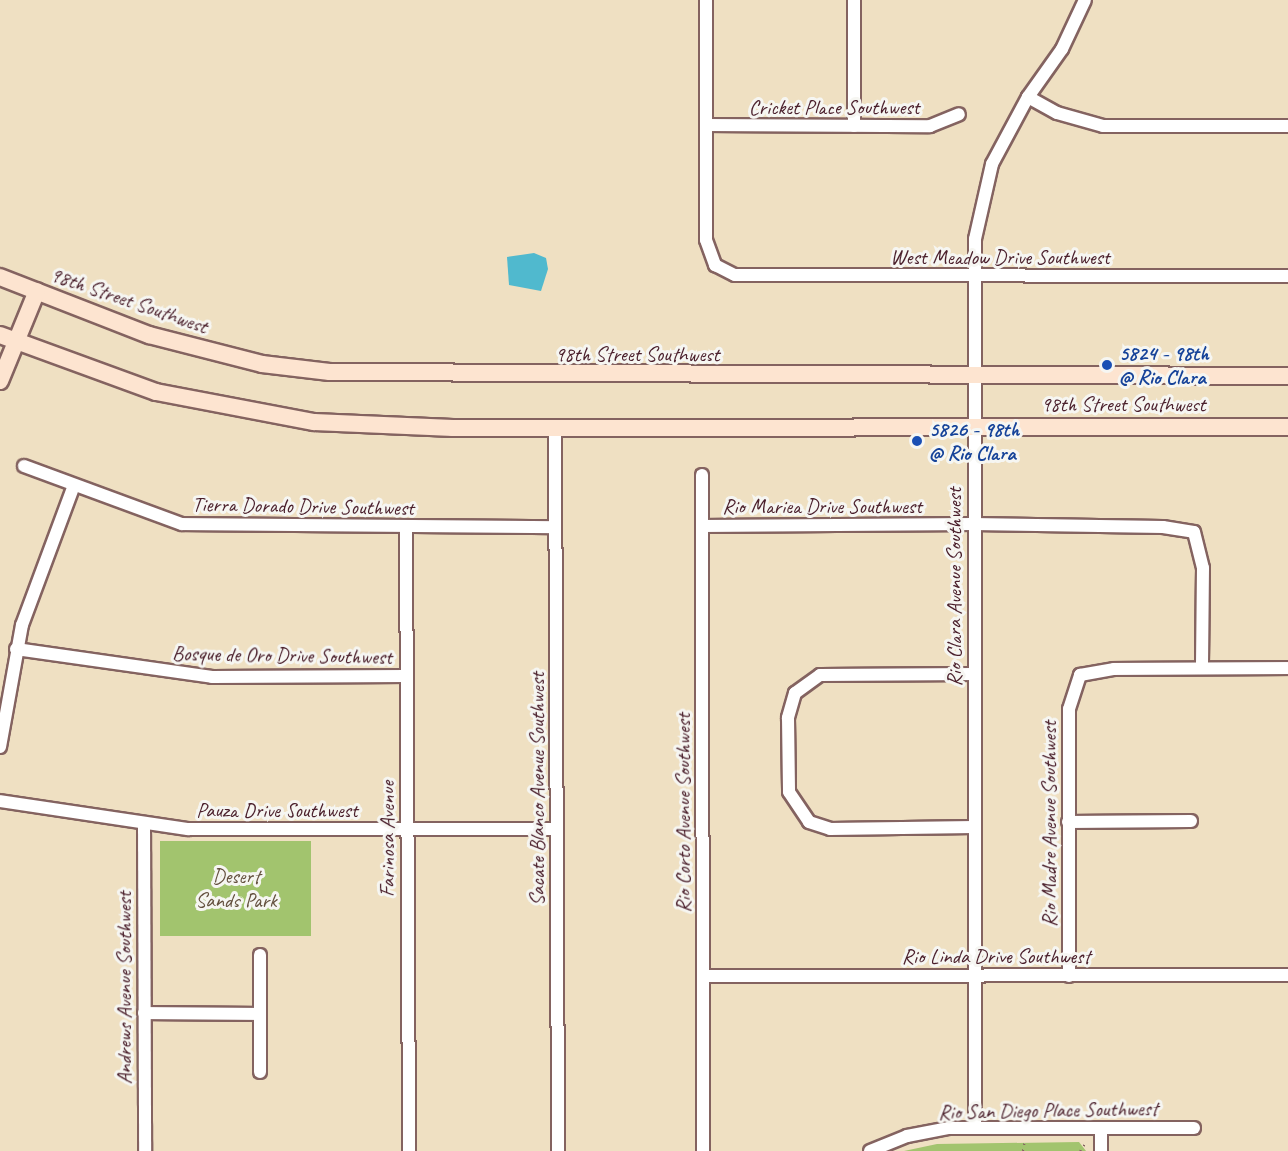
<!DOCTYPE html>
<style>
body{margin:0}
#map{position:relative;width:1288px;height:1151px;overflow:hidden;background:#efe0c2;font-family:Caveat,sans-serif}
div>[style]{position:absolute}
.green>*{inset:0;background:#a2c46e}
.water>*{inset:0;background:#50b9ce}
.path>*{height:2px;margin-top:-1px;transform-origin:0;background:repeating-linear-gradient(90deg,#846360 0 1.5px,transparent 0 6px)}
.roads{filter:drop-shadow(2px 0 #846360) drop-shadow(-2px 0 #846360) drop-shadow(0 2px #846360) drop-shadow(0 -2px #846360)}
.street>*{height:12px;margin:-6px;padding:0 6px;transform-origin:6px;border-radius:6px;background:#fff}
.secondary>*{height:16px;margin:-8px;padding:0 8px;transform-origin:8px;border-radius:8px;background:#fde4d0}
.dots>*{width:16px;height:16px;translate:-50% -50%;box-sizing:border-box;border:3px solid #f6f6f2;border-radius:50%}
span{translate:-50% -50%;white-space:nowrap;text-align:center;line-height:1.15;-webkit-text-stroke:6px #f6f6f2;paint-order:stroke}
.street-label{font-size:21px;color:#4a1f2b}
.transit-label{font-size:21px;color:#164399;font-weight:700}
.left{translate:0 -50%;text-align:left}
.park-label{font-size:21px;color:#64513f}
</style>
<div id="map">
<div class="green">
<div style="clip-path:polygon(160px 841px,311px 841px,311px 936px,160px 936px)"></div>
<div style="clip-path:polygon(1079px 1142px,1086px 1151px,904px 1151px,937px 1144px)"></div>
</div>
<div class="water">
<div style="clip-path:polygon(534px 253px,546px 258px,548px 269px,541px 291px,509px 285px,507px 257px)"></div>
</div>
<div class="path">
<div style="left:1023px;top:1151px;width:10px;rotate:-79deg"></div>
<div style="left:1080px;top:1151px;width:9px;rotate:-54deg"></div>
</div>
<div class="roads">
<div class="street">
<div style="left:706px;top:0;width:240px;rotate:90deg"></div>
<div style="left:706px;top:240px;width:27px;rotate:70deg"></div>
<div style="left:715px;top:265px;width:22px;rotate:27deg"></div>
<div style="left:735px;top:275px;width:553px;rotate:0.1deg"></div>
<div style="left:854px;top:0;width:126px;rotate:90deg"></div>
<div style="left:1028px;top:97px;width:33px;rotate:29deg"></div>
<div style="left:1057px;top:113px;width:48px;rotate:15.8deg"></div>
<div style="left:1103px;top:126px;width:185px"></div>
<div style="left:706px;top:125px;width:224px;rotate:0.3deg"></div>
<div style="left:930px;top:126px;width:31px;rotate:-22deg"></div>
<div style="left:555px;top:427px;width:724px;rotate:89.76deg"></div>
<div style="left:24px;top:466px;width:168px;rotate:20.2deg"></div>
<div style="left:182px;top:524px;width:373px;rotate:0.5deg"></div>
<div style="left:702px;top:475px;width:676px;rotate:89.92deg"></div>
<div style="left:702px;top:526px;width:271px;rotate:-0.4deg"></div>
<div style="left:973px;top:524px;width:190px;rotate:0.9deg"></div>
<div style="left:1163px;top:527px;width:31px;rotate:9deg"></div>
<div style="left:1194px;top:532px;width:37px;rotate:76deg"></div>
<div style="left:1203px;top:568px;width:100px;rotate:90.6deg"></div>
<div style="left:406px;top:527px;width:624px;rotate:89.72deg"></div>
<div style="left:16px;top:649px;width:198px;rotate:8.1deg"></div>
<div style="left:212px;top:677px;width:194px;rotate:-0.3deg"></div>
<div style="left:974px;top:674px;width:154px;rotate:179.6deg"></div>
<div style="left:820px;top:675px;width:31px;rotate:144deg"></div>
<div style="left:795px;top:693px;width:26px;rotate:106deg"></div>
<div style="left:788px;top:718px;width:74px;rotate:89.2deg"></div>
<div style="left:789px;top:792px;width:36px;rotate:56deg"></div>
<div style="left:809px;top:822px;width:22px;rotate:18deg"></div>
<div style="left:830px;top:829px;width:144px;rotate:-0.8deg"></div>
<div style="left:0;top:747px;width:124px;rotate:-79.8deg"></div>
<div style="left:22px;top:625px;width:149px;rotate:-69.6deg"></div>
<div style="left:0;top:801px;width:190px;rotate:8.5deg"></div>
<div style="left:188px;top:829px;width:368px"></div>
<div style="left:1068px;top:822px;width:123px;rotate:-0.5deg"></div>
<div style="left:144px;top:824px;width:327px;rotate:89.8deg"></div>
<div style="left:260px;top:955px;width:117px;rotate:90deg"></div>
<div style="left:703px;top:976px;width:585px;rotate:-0.1deg"></div>
<div style="left:1069px;top:976px;width:267px;rotate:-90deg"></div>
<div style="left:1069px;top:709px;width:36px;rotate:-72deg"></div>
<div style="left:1080px;top:675px;width:35px;rotate:-10deg"></div>
<div style="left:1114px;top:669px;width:174px;rotate:-0.3deg"></div>
<div style="left:144px;top:1013px;width:115px;rotate:0.5deg"></div>
<div style="left:975px;top:1128px;width:889px;rotate:-90deg"></div>
<div style="left:975px;top:239px;width:77px;rotate:-77.2deg"></div>
<div style="left:992px;top:164px;width:76px;rotate:-61.8deg"></div>
<div style="left:1028px;top:97px;width:59px;rotate:-54.7deg"></div>
<div style="left:1062px;top:49px;width:54px;rotate:-64.9deg"></div>
<div style="left:1101px;top:1128px;width:23px;rotate:90deg"></div>
<div style="left:870px;top:1151px;width:40px;rotate:-22deg"></div>
<div style="left:907px;top:1136px;width:43px;rotate:-10.8deg"></div>
<div style="left:949px;top:1128px;width:245px"></div>
</div>
<div class="secondary">
<div style="left:0;top:277px;width:160px;rotate:21.3deg"></div>
<div style="left:149px;top:335px;width:117px;rotate:14.4deg"></div>
<div style="left:262px;top:364px;width:68px;rotate:6.7deg"></div>
<div style="left:330px;top:372px;width:958px;rotate:0.24deg"></div>
<div style="left:0;top:335px;width:166px;rotate:20.1deg"></div>
<div style="left:156px;top:392px;width:161px;rotate:10.8deg"></div>
<div style="left:314px;top:422px;width:139px;rotate:2.5deg"></div>
<div style="left:453px;top:428px;width:835px;rotate:-0.07deg"></div>
<div style="left:0;top:381px;width:97px;rotate:-67.7deg"></div>
</div>
</div>
<div class="dots">
<div style="left:1107px;top:365px;background:#1a4fb4"></div>
<div style="left:917px;top:441px;background:#1a4fb4"></div>
</div>
<div class="street-label">
<span style="left:834px;top:107px">Cricket Place Southwest</span>
<span style="left:1000px;top:257px">West Meadow Drive Southwest</span>
<span style="left:129px;top:300px;rotate:19deg">98th Street Southwest</span>
<span style="left:637px;top:354px">98th Street Southwest</span>
<span style="left:1123px;top:404px">98th Street Southwest</span>
<span style="left:303px;top:506px;rotate:1deg">Tierra Dorado Drive Southwest</span>
<span style="left:822px;top:506px">Rio Mariea Drive Southwest</span>
<span style="left:954px;top:587px;rotate:-90deg">Rio Clara Avenue Southwest</span>
<span style="left:282px;top:655px;rotate:1deg">Bosque de Oro Drive Southwest</span>
<span style="left:537px;top:789px;rotate:-90deg">Sacate Blanco Avenue Southwest</span>
<span style="left:277px;top:810px">Pauza Drive Southwest</span>
<span style="left:683px;top:813px;rotate:-90deg">Rio Corto Avenue Southwest</span>
<span style="left:1049px;top:824px;rotate:-90deg">Rio Madre Avenue Southwest</span>
<span style="left:387px;top:839px;rotate:-90deg">Farinosa Avenue</span>
<span style="left:996px;top:956px">Rio Linda Drive Southwest</span>
<span style="left:124px;top:988px;rotate:-90deg">Andrews Avenue Southwest</span>
<span style="left:1048px;top:1110px;rotate:-1deg">Rio San Diego Place Southwest</span>
</div>
<div class="transit-label">
<span class="left" style="left:1119px;top:365px">5824 - 98th<br>@ Rio Clara</span>
<span class="left" style="left:929px;top:441px">5826 - 98th<br>@ Rio Clara</span>
</div>
<div class="park-label">
<span style="left:236px;top:888px">Desert<br>Sands Park</span>
</div>
</div>
